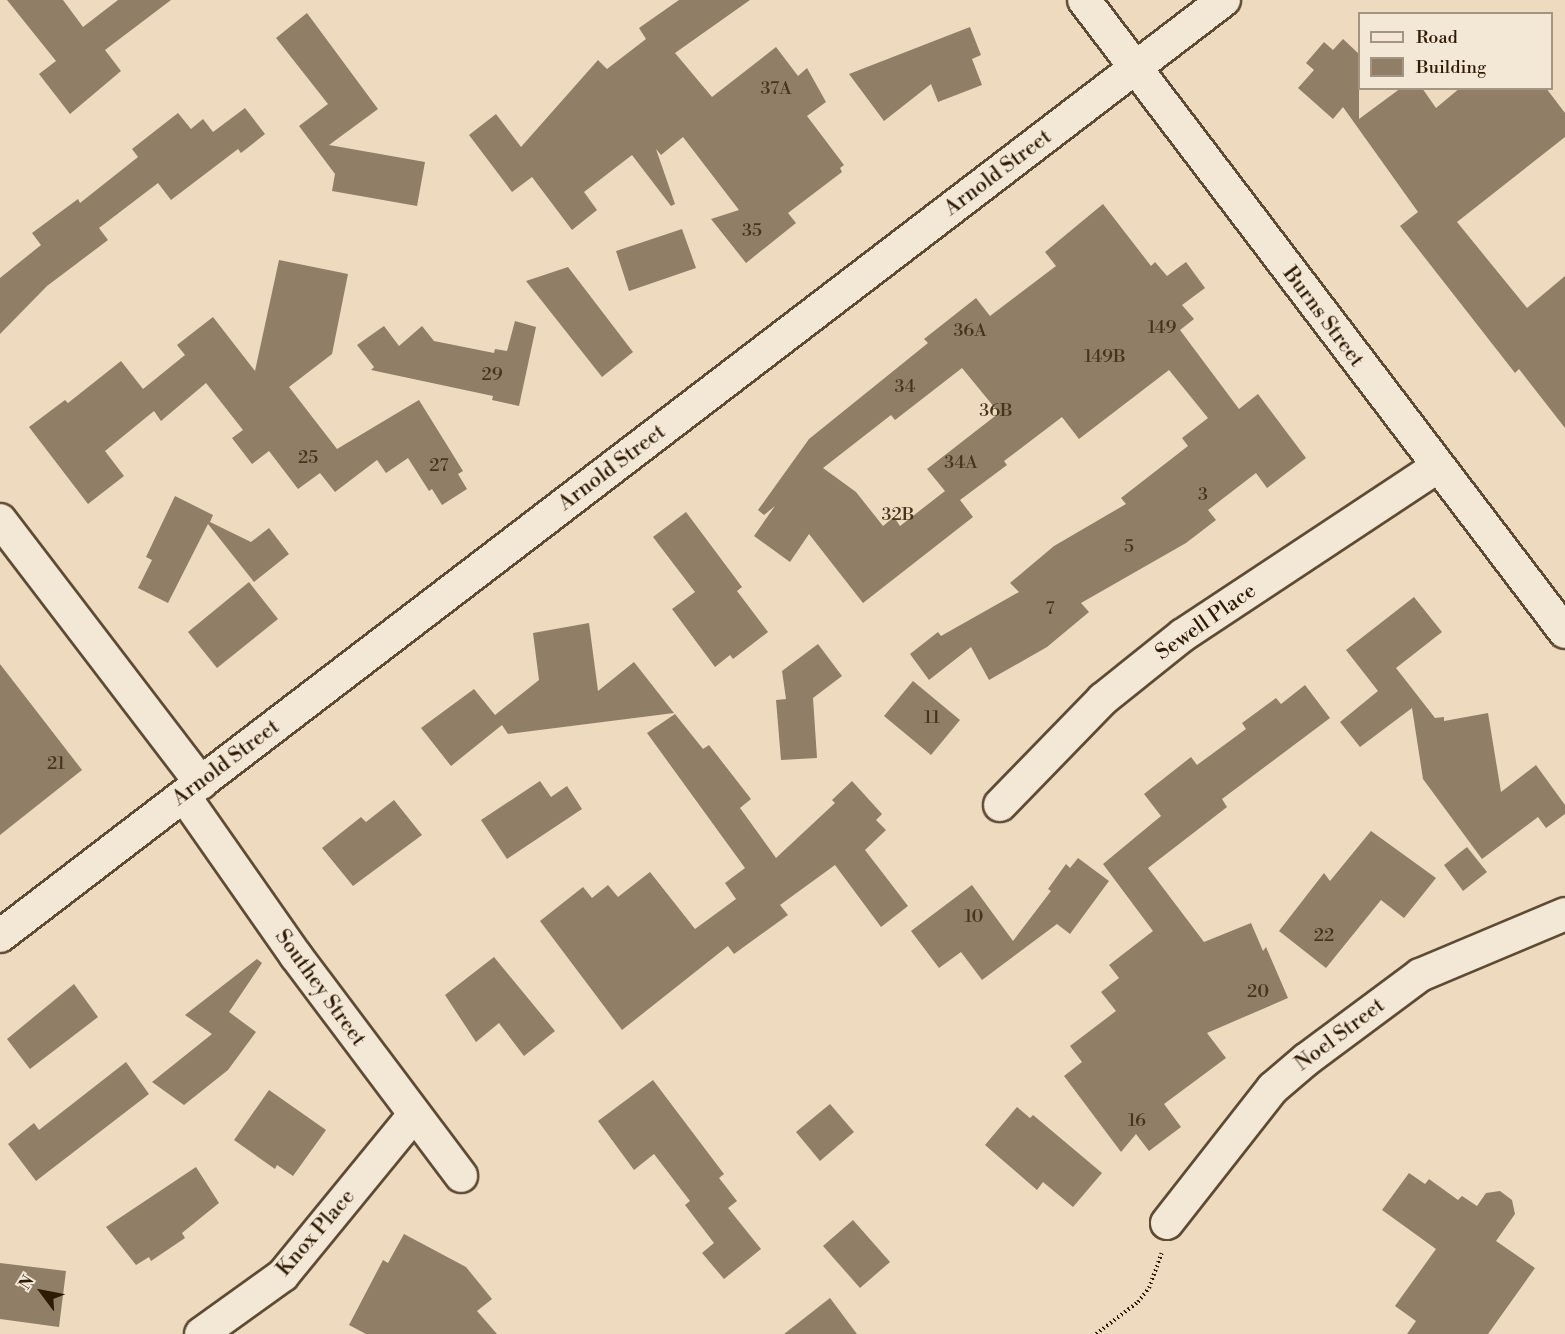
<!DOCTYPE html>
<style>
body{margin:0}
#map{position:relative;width:1565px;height:1334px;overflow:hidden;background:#eddabf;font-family:"Libre Bodoni",serif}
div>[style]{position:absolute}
.building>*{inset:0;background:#917e66}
.path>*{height:4px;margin-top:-2px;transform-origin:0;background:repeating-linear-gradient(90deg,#2e1b05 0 1.5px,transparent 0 4.5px)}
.roads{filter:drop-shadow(2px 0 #5e4b34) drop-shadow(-2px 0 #5e4b34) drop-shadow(0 2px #5e4b34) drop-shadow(0 -2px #5e4b34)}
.minor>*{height:32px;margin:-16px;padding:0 16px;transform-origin:16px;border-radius:16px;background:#f3e7d5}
span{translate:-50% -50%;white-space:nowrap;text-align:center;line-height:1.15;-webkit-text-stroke:4.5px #f3e7d5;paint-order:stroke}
.number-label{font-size:18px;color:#47341d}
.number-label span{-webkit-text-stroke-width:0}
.street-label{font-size:21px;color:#2e1b05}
.legend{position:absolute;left:1358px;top:12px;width:195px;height:78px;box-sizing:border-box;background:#f3e7d5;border:2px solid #a49582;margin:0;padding:8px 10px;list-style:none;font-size:18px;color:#2e1b05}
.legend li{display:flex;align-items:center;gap:12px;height:30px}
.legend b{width:30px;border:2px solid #a49582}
.north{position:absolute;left:12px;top:1262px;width:60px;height:60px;-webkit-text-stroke:4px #f3e7d5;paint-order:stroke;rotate:302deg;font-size:16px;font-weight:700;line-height:24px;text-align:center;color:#2e1b05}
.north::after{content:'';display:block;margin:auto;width:21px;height:27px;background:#2e1b05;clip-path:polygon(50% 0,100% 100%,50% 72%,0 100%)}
</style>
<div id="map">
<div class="building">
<div style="clip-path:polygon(7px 0,63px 0,83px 27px,118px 0,171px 0,105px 50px,121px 71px,70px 114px,39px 74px,56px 61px)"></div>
<div style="clip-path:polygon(679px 0,750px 0,675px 53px,712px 97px,776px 47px,798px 76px,807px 68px,826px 102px,807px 116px,844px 165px,840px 168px,842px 172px,788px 213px,796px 223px,746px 263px,711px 219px,739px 210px,683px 137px,661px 155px,656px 149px,675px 204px,671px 206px,632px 155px,584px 192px,597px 210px,572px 230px,532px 177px,512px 192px,469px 135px,496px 114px,521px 147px,598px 60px,607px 69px,646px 39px,639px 28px)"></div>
<div style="clip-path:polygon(307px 13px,378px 109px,329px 145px,425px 162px,417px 206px,332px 191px,335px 174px,299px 126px,328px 104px,276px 38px)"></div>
<div style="clip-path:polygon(970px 27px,981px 55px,972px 59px,982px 85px,938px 102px,931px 84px,884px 121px,849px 74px)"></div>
<div style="clip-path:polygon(1343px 39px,1359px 54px,1359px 119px,1401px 88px,1422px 88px,1436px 108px,1460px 88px,1546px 88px,1565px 113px,1565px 137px,1457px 222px,1527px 308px,1565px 276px,1565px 428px,1519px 369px,1515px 373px,1400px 226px,1418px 212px,1343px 107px,1333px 119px,1298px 88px,1314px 70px,1306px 63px,1324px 42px,1333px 50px)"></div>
<div style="clip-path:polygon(245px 108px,265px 134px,241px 153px,238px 149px,171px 200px,158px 183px,99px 228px,108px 240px,47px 286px,0 334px,0 278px,41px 245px,32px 233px,78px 199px,80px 203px,138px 157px,132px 149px,178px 113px,191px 129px,203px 119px,213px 132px)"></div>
<div style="clip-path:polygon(evenodd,1103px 204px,1151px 266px,1155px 262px,1167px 276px,1186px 262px,1205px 288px,1182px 305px,1194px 319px,1180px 330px,1239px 409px,1258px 394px,1306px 458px,1267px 488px,1256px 473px,1208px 510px,1216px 520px,1186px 543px,1081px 603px,1089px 612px,1047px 647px,989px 680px,971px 647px,929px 680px,910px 654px,938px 632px,941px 636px,1019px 592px,1010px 583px,1054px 546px,1126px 504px,1121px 498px,1188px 446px,1182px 438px,1208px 418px,1169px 370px,1079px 439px,1062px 417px,1004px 461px,1007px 465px,960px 500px,973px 517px,863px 603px,809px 534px,790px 562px,754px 536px,775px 506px,764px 515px,758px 510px,809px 439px,928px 343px,924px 339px,976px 298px,990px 316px,1056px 266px,1045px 252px,1103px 204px,962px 368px,999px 413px,927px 469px,945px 491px,900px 526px,894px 517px,883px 526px,856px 492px,823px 468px,891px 415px,895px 420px,962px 368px)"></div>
<div style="clip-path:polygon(682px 229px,696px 268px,629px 291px,616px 251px)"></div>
<div style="clip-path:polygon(279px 260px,348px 274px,332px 354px,289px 387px,337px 449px,419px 400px,463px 471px,458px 474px,467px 489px,442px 505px,432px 489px,429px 491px,408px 458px,386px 473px,377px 460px,335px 492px,320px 473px,298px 489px,269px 451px,252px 464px,232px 438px,243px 430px,206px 383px,161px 421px,154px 411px,105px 451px,124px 476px,88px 504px,29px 427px,65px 400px,68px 403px,121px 361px,143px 389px,185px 355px,177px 345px,213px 317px,255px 371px)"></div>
<div style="clip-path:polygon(568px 267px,633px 352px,602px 377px,526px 281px)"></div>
<div style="clip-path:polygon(515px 321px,536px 327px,519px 406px,492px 400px,493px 396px,371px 370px,374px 367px,357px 345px,384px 326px,399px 346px,422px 326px,434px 341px,494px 353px,495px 349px,507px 351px)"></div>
<div style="clip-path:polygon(175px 496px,213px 515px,210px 522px,251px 542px,269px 528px,289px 554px,254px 582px,208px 524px,168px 603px,138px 588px,152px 560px,146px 557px)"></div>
<div style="clip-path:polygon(686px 512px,742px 587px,737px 591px,768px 632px,733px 659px,730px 655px,715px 667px,672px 609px,695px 592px,653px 537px)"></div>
<div style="clip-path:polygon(249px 582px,278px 619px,217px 668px,188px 632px)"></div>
<div style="clip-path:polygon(1414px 597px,1442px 632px,1396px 668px,1435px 718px,1444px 717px,1444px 721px,1488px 713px,1501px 792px,1536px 765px,1565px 805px,1565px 814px,1546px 828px,1538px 817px,1482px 859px,1423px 779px,1412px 708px,1360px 747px,1340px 722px,1378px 691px,1346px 650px)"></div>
<div style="clip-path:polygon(589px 623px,598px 691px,634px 662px,674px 713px,508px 734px,502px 725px,451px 766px,421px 728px,474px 689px,495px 715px,539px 680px,533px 633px)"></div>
<div style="clip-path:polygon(818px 644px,842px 676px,813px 698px,817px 758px,781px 760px,776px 700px,786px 699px,782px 671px)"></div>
<div style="clip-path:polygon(0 664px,82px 770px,0 835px)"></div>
<div style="clip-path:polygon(913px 681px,960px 720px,931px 755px,884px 716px)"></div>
<div style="clip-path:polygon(1305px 685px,1330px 718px,1222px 799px,1227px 807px,1148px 868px,1204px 942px,1251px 923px,1263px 951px,1266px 947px,1288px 998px,1207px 1033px,1226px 1058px,1164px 1104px,1181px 1127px,1149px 1151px,1136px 1134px,1121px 1152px,1064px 1076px,1082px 1062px,1070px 1046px,1116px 1011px,1101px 992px,1119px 978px,1109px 965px,1153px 931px,1103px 864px,1161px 816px,1144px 794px,1191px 757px,1197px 765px,1246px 729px,1242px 723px,1276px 698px,1281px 704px)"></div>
<div style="clip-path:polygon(675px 714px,703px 749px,709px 745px,751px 799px,740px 808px,776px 858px,835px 803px,832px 800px,852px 781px,882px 814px,876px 820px,886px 830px,865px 850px,908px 906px,881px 927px,835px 865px,780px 905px,788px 915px,734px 954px,728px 946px,622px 1030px,540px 921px,583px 887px,592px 898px,608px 885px,618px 897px,650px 872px,695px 929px,736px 899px,725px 883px,745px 868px,647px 733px)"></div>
<div style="clip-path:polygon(540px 781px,551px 797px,567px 786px,582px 809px,507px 859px,481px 820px)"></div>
<div style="clip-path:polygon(394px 800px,422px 835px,353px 886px,322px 848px,361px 817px,366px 822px)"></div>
<div style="clip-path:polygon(1371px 831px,1436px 878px,1404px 918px,1381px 900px,1326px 968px,1279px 931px,1324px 873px,1330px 881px)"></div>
<div style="clip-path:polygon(1467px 847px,1487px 872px,1463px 891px,1444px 865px)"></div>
<div style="clip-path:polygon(1078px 858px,1109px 881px,1070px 934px,1057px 924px,982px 980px,961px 952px,939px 968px,911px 931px,972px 885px,1013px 941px,1051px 891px,1048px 889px,1066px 864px,1070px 868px)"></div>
<div style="clip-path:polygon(494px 957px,555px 1031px,524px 1056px,499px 1023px,476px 1042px,445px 995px)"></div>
<div style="clip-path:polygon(257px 959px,262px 963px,229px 1012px,256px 1032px,228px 1070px,184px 1105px,152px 1082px,212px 1034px,185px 1015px)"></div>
<div style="clip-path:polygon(74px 984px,98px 1017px,30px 1069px,7px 1039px)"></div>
<div style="clip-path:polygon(126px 1062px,149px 1094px,36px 1181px,8px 1144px,34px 1123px,39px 1130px)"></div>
<div style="clip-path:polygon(653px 1080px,724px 1174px,719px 1178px,737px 1201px,728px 1208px,761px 1249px,724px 1279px,702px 1253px,714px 1243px,685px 1205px,690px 1201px,654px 1154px,634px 1170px,598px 1121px)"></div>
<div style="clip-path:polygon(269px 1090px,326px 1130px,293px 1176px,277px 1165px,275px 1169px,234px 1140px)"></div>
<div style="clip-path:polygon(830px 1104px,854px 1132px,820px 1161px,796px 1132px)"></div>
<div style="clip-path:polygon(1017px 1107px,1030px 1118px,1033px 1115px,1102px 1173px,1073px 1207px,1043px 1182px,1037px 1190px,985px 1145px)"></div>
<div style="clip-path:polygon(196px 1167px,219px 1203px,182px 1233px,185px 1238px,151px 1261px,149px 1257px,136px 1265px,106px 1227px)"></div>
<div style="clip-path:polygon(1409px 1173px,1425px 1184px,1429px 1179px,1458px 1200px,1462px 1196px,1477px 1206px,1486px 1193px,1500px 1191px,1512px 1200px,1515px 1214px,1496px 1241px,1535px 1268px,1488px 1334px,1407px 1334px,1416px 1321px,1395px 1306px,1436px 1249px,1382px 1210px)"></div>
<div style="clip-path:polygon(853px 1220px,890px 1262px,860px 1288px,823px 1246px)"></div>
<div style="clip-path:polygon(404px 1234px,466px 1267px,492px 1299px,477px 1311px,497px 1334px,366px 1334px,349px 1325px,383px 1260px,388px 1263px)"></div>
<div style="clip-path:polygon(0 1263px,66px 1271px,59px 1327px,0 1319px)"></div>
<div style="clip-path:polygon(830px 1298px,857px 1334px,784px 1334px)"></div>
</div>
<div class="path">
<div style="left:1096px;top:1334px;width:53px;rotate:-37.3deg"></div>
<div style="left:1138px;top:1302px;width:18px;rotate:-52deg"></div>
<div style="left:1149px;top:1288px;width:37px;rotate:-70deg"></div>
</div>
<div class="roads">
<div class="minor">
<div style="left:1084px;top:0;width:794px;rotate:52.73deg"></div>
<div style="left:0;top:520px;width:331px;rotate:52.6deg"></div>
<div style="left:184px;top:796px;width:195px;rotate:55deg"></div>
<div style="left:296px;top:956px;width:275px;rotate:53.1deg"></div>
<div style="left:1000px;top:805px;width:148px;rotate:-45.8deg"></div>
<div style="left:1103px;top:699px;width:102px;rotate:-38.7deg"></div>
<div style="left:1183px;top:635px;width:305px;rotate:-33.5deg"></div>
<div style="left:0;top:936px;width:1541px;rotate:-37.41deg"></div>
<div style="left:1167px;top:1223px;width:172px;rotate:-51.9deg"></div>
<div style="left:1273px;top:1088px;width:45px;rotate:-40.5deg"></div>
<div style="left:1307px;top:1059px;width:141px;rotate:-36.6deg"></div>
<div style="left:1420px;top:975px;width:157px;rotate:-22.8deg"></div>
<div style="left:201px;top:1334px;width:101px;rotate:-35.7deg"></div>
<div style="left:283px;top:1275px;width:207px;rotate:-50.7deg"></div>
</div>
</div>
<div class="number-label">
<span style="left:776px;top:89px">37A</span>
<span style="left:752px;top:231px">35</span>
<span style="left:1162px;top:328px">149</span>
<span style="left:970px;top:331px">36A</span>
<span style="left:1105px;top:357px">149B</span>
<span style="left:492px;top:375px">29</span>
<span style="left:905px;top:387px">34</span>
<span style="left:996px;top:411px">36B</span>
<span style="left:308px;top:458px">25</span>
<span style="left:961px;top:463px">34A</span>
<span style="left:439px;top:466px">27</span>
<span style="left:1203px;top:495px">3</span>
<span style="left:898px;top:515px">32B</span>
<span style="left:1129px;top:547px">5</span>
<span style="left:1050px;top:609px">7</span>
<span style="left:932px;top:718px">11</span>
<span style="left:56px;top:764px">21</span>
<span style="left:974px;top:917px">10</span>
<span style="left:1324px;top:936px">22</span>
<span style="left:1258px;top:992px">20</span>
<span style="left:1137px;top:1121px">16</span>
</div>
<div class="street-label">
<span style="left:998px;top:173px;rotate:-37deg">Arnold Street</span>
<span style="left:1323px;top:317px;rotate:53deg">Burns Street</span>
<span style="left:612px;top:468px;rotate:-37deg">Arnold Street</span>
<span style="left:1206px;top:622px;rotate:-35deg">Sewell Place</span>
<span style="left:226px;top:763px;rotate:-37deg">Arnold Street</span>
<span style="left:320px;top:988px;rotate:54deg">Southey Street</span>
<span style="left:1340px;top:1035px;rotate:-37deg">Noel Street</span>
<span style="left:316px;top:1233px;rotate:-49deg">Knox Place</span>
</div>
<ul class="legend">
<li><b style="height:8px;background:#f3e7d5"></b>Road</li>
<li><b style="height:16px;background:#917e66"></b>Building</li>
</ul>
<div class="north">N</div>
</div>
